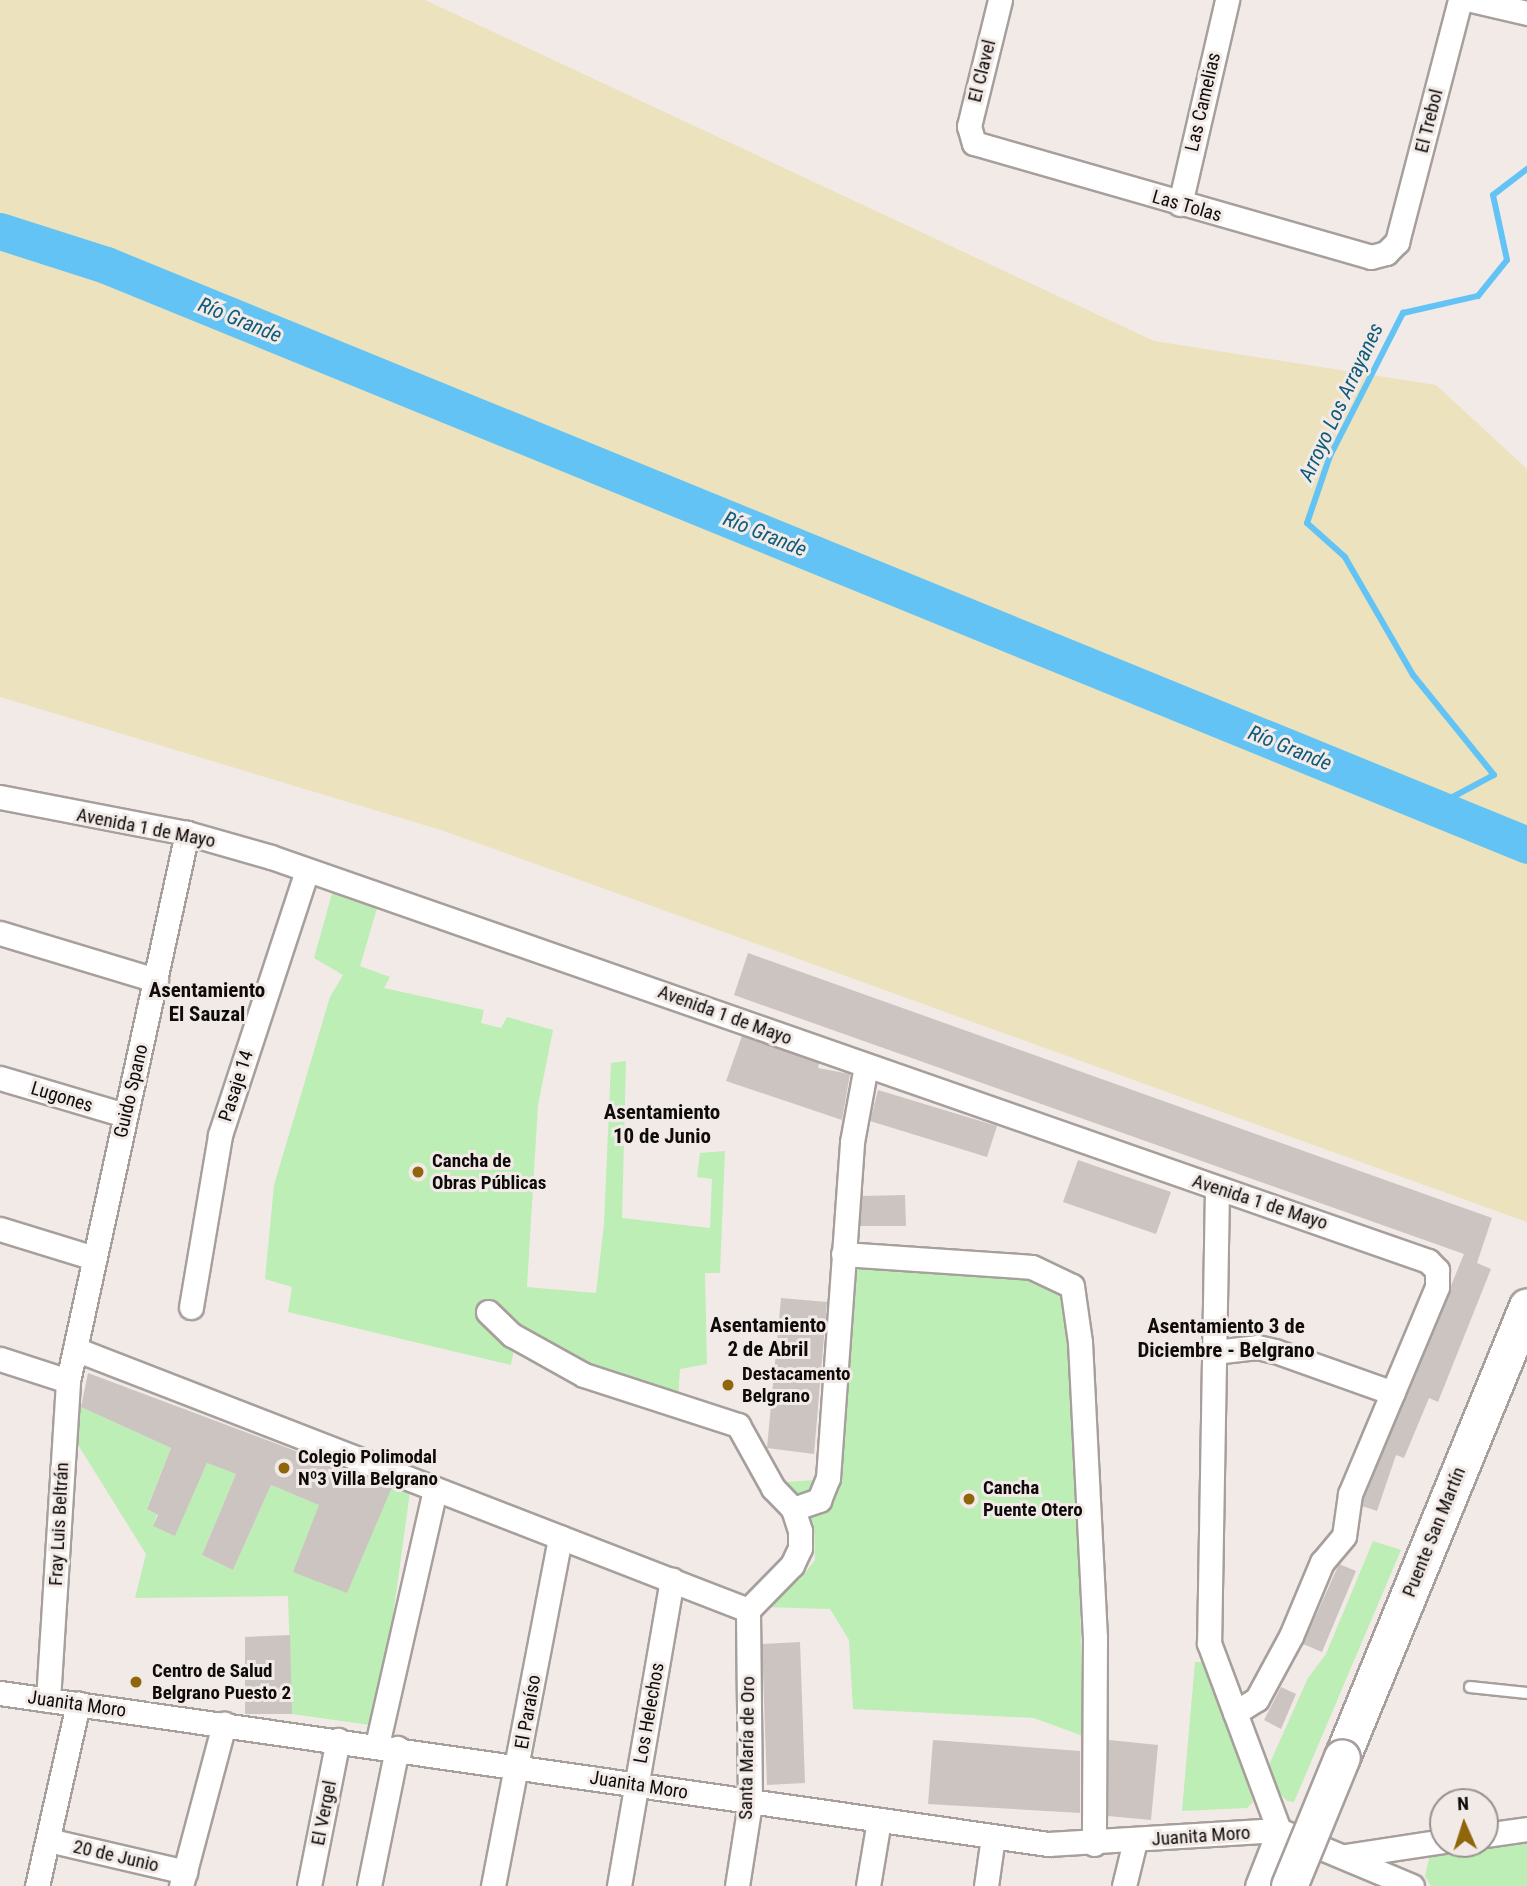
<!DOCTYPE html>
<meta charset="utf-8">
<style>
body{margin:0}
#map{position:relative;width:1527px;height:1886px;overflow:hidden;background:#f2eae7;font-family:"Roboto Condensed",sans-serif}
div>[style]{position:absolute}
.green>*{inset:0;background:#bceeb5}
.sand>*{inset:0;background:#ece2bd}
.stream>*{height:6px;margin:-3px;padding:0 3px;transform-origin:3px;border-radius:3px;background:#62c3f4}
.river>*{height:37px;margin:-18.5px;padding:0 18.5px;transform-origin:18.5px;border-radius:18.5px;background:#62c3f4}
.building>*{inset:0;background:#ccc4c1}
.roads{filter:drop-shadow(2px 0 #a79f9c) drop-shadow(-2px 0 #a79f9c) drop-shadow(0 2px #a79f9c) drop-shadow(0 -2px #a79f9c)}
.lane>*{height:10px;margin:-5px;padding:0 5px;transform-origin:5px;border-radius:5px;background:#fff}
.street>*{height:23px;margin:-11.5px;padding:0 11.5px;transform-origin:11.5px;border-radius:11.5px;background:#fff}
.primary>*{height:35px;margin:-17.5px;padding:0 17.5px;transform-origin:17.5px;border-radius:17.5px;background:#fff}
.bridges{filter:drop-shadow(2px 0 #a79f9c) drop-shadow(-2px 0 #a79f9c) drop-shadow(0 2px #a79f9c) drop-shadow(0 -2px #a79f9c)}
.primary-bridge>*{height:35px;margin:-17.5px;padding:0 17.5px;transform-origin:17.5px;border-radius:17.5px;background:#fff}
.dots>*{width:19px;height:19px;translate:-50% -50%;box-sizing:border-box;border:4px solid #f2eae7;border-radius:50%}
span{translate:-50% -50%;white-space:nowrap;text-align:center;line-height:1.15;-webkit-text-stroke:6px #f2eae7;paint-order:stroke}
.street-label{font-size:19px;color:#0e0b0a}
.poi-label{font-size:19px;color:#0e0b0a;font-weight:700}
.left{translate:0 -50%;text-align:left}
.water-label{font-size:21px;color:#0e5b7c;font-style:italic}
.neighbourhood-label{font-size:21px;color:#0e0b0a;font-weight:700}
.north{position:absolute;left:1429px;top:1788px;width:70px;height:70px;box-sizing:border-box;background:#f2eae7;border:2px solid #97918f;border-radius:50%;rotate:357deg;font-size:19px;font-weight:700;line-height:28px;text-align:center;color:#0e0b0a}
.north::after{content:'';display:block;margin:auto;width:24px;height:32px;background:#8f660c;clip-path:polygon(50% 0,100% 100%,50% 72%,0 100%)}
</style>
<div id="map">
<div class="green">
<div style="clip-path:polygon(333px 890px,378px 905px,360px 966px,390px 977px,384px 988px,484px 1010px,481px 1023px,501px 1028px,507px 1017px,553px 1030px,538px 1105px,527px 1287px,596px 1293px,604px 1224px,611px 1063px,626px 1061px,622px 1218px,710px 1228px,712px 1179px,697px 1177px,700px 1153px,725px 1151px,720px 1273px,705px 1273px,707px 1364px,680px 1369px,678px 1399px,515px 1344px,511px 1365px,288px 1312px,292px 1287px,265px 1279px,274px 1185px,330px 997px,343px 975px,314px 958px)"></div>
<div style="clip-path:polygon(839px 1245px,1045px 1270px,1063px 1296px,1077px 1470px,1083px 1736px,1034px 1718px,853px 1709px,849px 1640px,830px 1609px,763px 1607px,801px 1578px,815px 1560px,814px 1524px,787px 1482px,815px 1480px,829px 1303px)"></div>
<div style="clip-path:polygon(81px 1407px,171px 1448px,147px 1508px,157px 1515px,153px 1526px,175px 1535px,207px 1463px,236px 1474px,202px 1555px,233px 1570px,271px 1485px,315px 1503px,380px 1514px,392px 1485px,410px 1492px,379px 1717px,370px 1725px,292px 1714px,288px 1596px,135px 1598px,146px 1554px,75px 1440px)"></div>
<div style="clip-path:polygon(1373px 1541px,1401px 1550px,1294px 1802px,1287px 1801px,1264px 1776px,1308px 1678px,1326px 1654px)"></div>
<div style="clip-path:polygon(1195px 1662px,1208px 1662px,1253px 1802px,1247px 1808px,1182px 1811px)"></div>
<div style="clip-path:polygon(1527px 1835px,1527px 1886px,1431px 1886px,1425px 1876px,1430px 1855px,1438px 1848px)"></div>
</div>
<div class="sand">
<div style="clip-path:polygon(0 0,425px 0,1154px 341px,1436px 385px,1527px 469px,1527px 1222px,444px 831px,0 697px)"></div>
</div>
<div class="stream">
<div style="left:1434px;top:807px;width:68px;rotate:-28.1deg"></div>
<div style="left:1494px;top:775px;width:129px;rotate:-129deg"></div>
<div style="left:1413px;top:675px;width:136px;rotate:-120deg"></div>
<div style="left:1345px;top:557px;width:51px;rotate:-138.2deg"></div>
<div style="left:1307px;top:523px;width:71px;rotate:-71.1deg"></div>
<div style="left:1330px;top:456px;width:161px;rotate:-63deg"></div>
<div style="left:1403px;top:313px;width:77px;rotate:-12.8deg"></div>
<div style="left:1478px;top:296px;width:46px;rotate:-51.1deg"></div>
<div style="left:1507px;top:260px;width:66px;rotate:-102.2deg"></div>
<div style="left:1493px;top:195px;width:43px;rotate:-37.4deg"></div>
</div>
<div class="river">
<div style="left:0;top:231px;width:111px;rotate:17.8deg"></div>
<div style="left:106px;top:265px;width:1535px;rotate:22.2deg"></div>
</div>
<div class="building">
<div style="clip-path:polygon(748px 953px,1492px 1218px,1477px 1263px,1491px 1269px,1438px 1402px,1429px 1398px,1404px 1458px,1396px 1455px,1377px 1511px,1362px 1506px,1363px 1501px,1464px 1254px,734px 995px)"></div>
<div style="clip-path:polygon(742px 1036px,819px 1063px,818px 1068px,850px 1074px,842px 1120px,726px 1081px)"></div>
<div style="clip-path:polygon(878px 1090px,997px 1126px,987px 1157px,870px 1121px)"></div>
<div style="clip-path:polygon(1078px 1160px,1171px 1192px,1156px 1234px,1063px 1202px)"></div>
<div style="clip-path:polygon(905px 1195px,906px 1226px,860px 1226px,862px 1196px)"></div>
<div style="clip-path:polygon(781px 1298px,827px 1302px,814px 1454px,767px 1448px)"></div>
<div style="clip-path:polygon(88px 1373px,392px 1487px,347px 1593px,293px 1572px,319px 1505px,271px 1485px,233px 1570px,202px 1555px,236px 1474px,207px 1463px,175px 1536px,153px 1526px,158px 1515px,147px 1509px,171px 1448px,81px 1407px)"></div>
<div style="clip-path:polygon(1339px 1564px,1356px 1571px,1322px 1652px,1303px 1644px)"></div>
<div style="clip-path:polygon(290px 1635px,292px 1714px,245px 1714px,245px 1637px)"></div>
<div style="clip-path:polygon(800px 1642px,805px 1783px,767px 1785px,762px 1644px)"></div>
<div style="clip-path:polygon(1281px 1687px,1296px 1694px,1281px 1729px,1264px 1720px)"></div>
<div style="clip-path:polygon(933px 1740px,1080px 1751px,1080px 1813px,928px 1804px)"></div>
<div style="clip-path:polygon(1109px 1740px,1158px 1745px,1151px 1820px,1108px 1816px)"></div>
</div>
<div class="roads">
<div class="lane">
<div style="left:1470px;top:1687px;width:57px;rotate:6deg"></div>
</div>
<div class="street">
<div style="left:1000px;top:0;width:130px;rotate:103.8deg"></div>
<div style="left:969px;top:126px;width:18px;rotate:74deg"></div>
<div style="left:974px;top:143px;width:413px;rotate:16deg"></div>
<div style="left:1371px;top:257px;width:16px;rotate:-15deg"></div>
<div style="left:1386px;top:253px;width:16px;rotate:-45deg"></div>
<div style="left:1397px;top:242px;width:250px;rotate:-75.4deg"></div>
<div style="left:1471px;top:0;width:57px;rotate:13.1deg"></div>
<div style="left:1180px;top:204px;width:209px;rotate:-77deg"></div>
<div style="left:0;top:797px;width:190px;rotate:10.9deg"></div>
<div style="left:187px;top:833px;width:87px;rotate:15.9deg"></div>
<div style="left:271px;top:857px;width:1226px;rotate:19.25deg"></div>
<div style="left:1428px;top:1261px;width:13px;rotate:45deg"></div>
<div style="left:1437px;top:1270px;width:17px;rotate:90deg"></div>
<div style="left:1437px;top:1287px;width:225px;rotate:112.8deg"></div>
<div style="left:1350px;top:1494px;width:42px;rotate:98.1deg"></div>
<div style="left:1344px;top:1536px;width:34px;rotate:130deg"></div>
<div style="left:1322px;top:1562px;width:80px;rotate:112.7deg"></div>
<div style="left:1291px;top:1636px;width:72px;rotate:118.4deg"></div>
<div style="left:1257px;top:1699px;width:26px;rotate:148deg"></div>
<div style="left:0;top:933px;width:163px;rotate:16.8deg"></div>
<div style="left:0;top:1078px;width:130px;rotate:16.5deg"></div>
<div style="left:1217px;top:1189px;width:454px;rotate:91deg"></div>
<div style="left:1209px;top:1643px;width:200px;rotate:69.5deg"></div>
<div style="left:1279px;top:1830px;width:144px;rotate:22.8deg"></div>
<div style="left:0;top:1229px;width:98px;rotate:17.1deg"></div>
<div style="left:843px;top:1254px;width:189px;rotate:3.9deg"></div>
<div style="left:1032px;top:1267px;width:44px;rotate:25.4deg"></div>
<div style="left:1072px;top:1286px;width:57px;rotate:81.9deg"></div>
<div style="left:1080px;top:1342px;width:295px;rotate:87.1deg"></div>
<div style="left:1095px;top:1637px;width:207px;rotate:90.3deg"></div>
<div style="left:191px;top:1307px;width:174px;rotate:-80.4deg"></div>
<div style="left:220px;top:1135px;width:278px;rotate:-71.8deg"></div>
<div style="left:488px;top:1312px;width:33px;rotate:44deg"></div>
<div style="left:512px;top:1335px;width:82px;rotate:29.1deg"></div>
<div style="left:584px;top:1375px;width:162px;rotate:18deg"></div>
<div style="left:738px;top:1425px;width:72px;rotate:60.9deg"></div>
<div style="left:773px;top:1488px;width:29px;rotate:46deg"></div>
<div style="left:793px;top:1509px;width:23px;rotate:72deg"></div>
<div style="left:800px;top:1531px;width:17px;rotate:90deg"></div>
<div style="left:800px;top:1548px;width:19px;rotate:115deg"></div>
<div style="left:792px;top:1565px;width:63px;rotate:134.4deg"></div>
<div style="left:75px;top:1349px;width:722px;rotate:21.2deg"></div>
<div style="left:1214px;top:1352px;width:43px;rotate:-6.6deg"></div>
<div style="left:1257px;top:1347px;width:18px;rotate:13deg"></div>
<div style="left:1275px;top:1351px;width:125px;rotate:19.6deg"></div>
<div style="left:0;top:1359px;width:71px;rotate:17.9deg"></div>
<div style="left:793px;top:1509px;width:28px;rotate:-19deg"></div>
<div style="left:819px;top:1500px;width:24px;rotate:-68deg"></div>
<div style="left:828px;top:1478px;width:337px;rotate:-85.9deg"></div>
<div style="left:852px;top:1142px;width:77px;rotate:-79.6deg"></div>
<div style="left:0;top:1693px;width:1059px;rotate:8.2deg"></div>
<div style="left:1048px;top:1844px;width:231px;rotate:-3.5deg"></div>
<div style="left:48px;top:1700px;width:320px;rotate:-86.4deg"></div>
<div style="left:68px;top:1381px;width:561px;rotate:-77.75deg"></div>
<div style="left:377px;top:1745px;width:262px;rotate:-77.2deg"></div>
<div style="left:1485px;top:1835px;width:42px;rotate:-8.1deg"></div>
<div style="left:48px;top:1840px;width:141px;rotate:13.1deg"></div>
<div style="left:1345px;top:1856px;width:99px;rotate:-8.7deg"></div>
<div style="left:37px;top:1886px;width:187px;rotate:-77.3deg"></div>
<div style="left:181px;top:1886px;width:168px;rotate:-75.1deg"></div>
<div style="left:309px;top:1886px;width:149px;rotate:-78.8deg"></div>
<div style="left:369px;top:1886px;width:141px;rotate:-78.5deg"></div>
<div style="left:493px;top:1886px;width:355px;rotate:-79.1deg"></div>
<div style="left:619px;top:1886px;width:311px;rotate:-80.2deg"></div>
<div style="left:737px;top:1886px;width:84px;rotate:-81.1deg"></div>
<div style="left:750px;top:1803px;width:193px;rotate:-90.6deg"></div>
<div style="left:868px;top:1886px;width:67px;rotate:-80.5deg"></div>
<div style="left:986px;top:1886px;width:49px;rotate:-81.9deg"></div>
<div style="left:1124px;top:1886px;width:46px;rotate:-76.3deg"></div>
<div style="left:1257px;top:1886px;width:60px;rotate:-68.6deg"></div>
</div>
<div class="primary">
<div style="left:1342px;top:1757px;width:487px;rotate:-67.7deg"></div>
</div>
</div>
<div class="bridges">
<div class="primary-bridge">
<div style="left:1289px;top:1886px;width:139px;rotate:-67.7deg"></div>
</div>
</div>
<div class="dots">
<div style="left:418px;top:1172px;background:#8f660c"></div>
<div style="left:728px;top:1385px;background:#8f660c"></div>
<div style="left:284px;top:1468px;background:#8f660c"></div>
<div style="left:969px;top:1499px;background:#8f660c"></div>
<div style="left:136px;top:1682px;background:#8f660c"></div>
</div>
<div class="street-label">
<span style="left:982px;top:71px;rotate:-76deg">El Clavel</span>
<span style="left:1203px;top:102px;rotate:-77deg">Las Camelias</span>
<span style="left:1429px;top:121px;rotate:-76deg">El Trebol</span>
<span style="left:1187px;top:206px;rotate:16deg">Las Tolas</span>
<span style="left:146px;top:828px;rotate:11deg">Avenida 1 de Mayo</span>
<span style="left:725px;top:1015px;rotate:20deg">Avenida 1 de Mayo</span>
<span style="left:236px;top:1086px;rotate:-72deg">Pasaje 14</span>
<span style="left:131px;top:1091px;rotate:-77deg">Guido Spano</span>
<span style="left:62px;top:1097px;rotate:17deg">Lugones</span>
<span style="left:1260px;top:1202px;rotate:18deg">Avenida 1 de Mayo</span>
<span style="left:59px;top:1524px;rotate:-87deg">Fray Luis Beltrán</span>
<span style="left:1434px;top:1532px;rotate:-68deg">Puente San Martín</span>
<span style="left:77px;top:1704px;rotate:8deg">Juanita Moro</span>
<span style="left:528px;top:1712px;rotate:-80deg">El Paraíso</span>
<span style="left:649px;top:1713px;rotate:-80deg">Los Helechos</span>
<span style="left:747px;top:1748px;rotate:-89deg">Santa María de Oro</span>
<span style="left:639px;top:1785px;rotate:9deg">Juanita Moro</span>
<span style="left:324px;top:1813px;rotate:-79deg">El Vergel</span>
<span style="left:1201px;top:1836px;rotate:-4deg">Juanita Moro</span>
<span style="left:116px;top:1856px;rotate:13deg">20 de Junio</span>
</div>
<div class="poi-label">
<span class="left" style="left:432px;top:1172px">Cancha de<br>Obras Públicas</span>
<span class="left" style="left:742px;top:1385px">Destacamento<br>Belgrano</span>
<span class="left" style="left:298px;top:1468px">Colegio Polimodal<br>Nº3 Villa Belgrano</span>
<span class="left" style="left:983px;top:1499px">Cancha<br>Puente Otero</span>
<span class="left" style="left:152px;top:1682px">Centro de Salud<br>Belgrano Puesto 2</span>
</div>
<div class="water-label">
<span style="left:240px;top:320px;rotate:22deg">Río Grande</span>
<span style="left:1341px;top:402px;rotate:-65deg">Arroyo Los Arrayanes</span>
<span style="left:765px;top:534px;rotate:22deg">Río Grande</span>
<span style="left:1290px;top:748px;rotate:22deg">Río Grande</span>
</div>
<div class="neighbourhood-label">
<span style="left:207px;top:1002px">Asentamiento<br>El Sauzal</span>
<span style="left:662px;top:1124px">Asentamiento<br>10 de Junio</span>
<span style="left:768px;top:1337px">Asentamiento<br>2 de Abril</span>
<span style="left:1226px;top:1338px">Asentamiento 3 de<br>Diciembre - Belgrano</span>
</div>
<div class="north">N</div>
</div>
